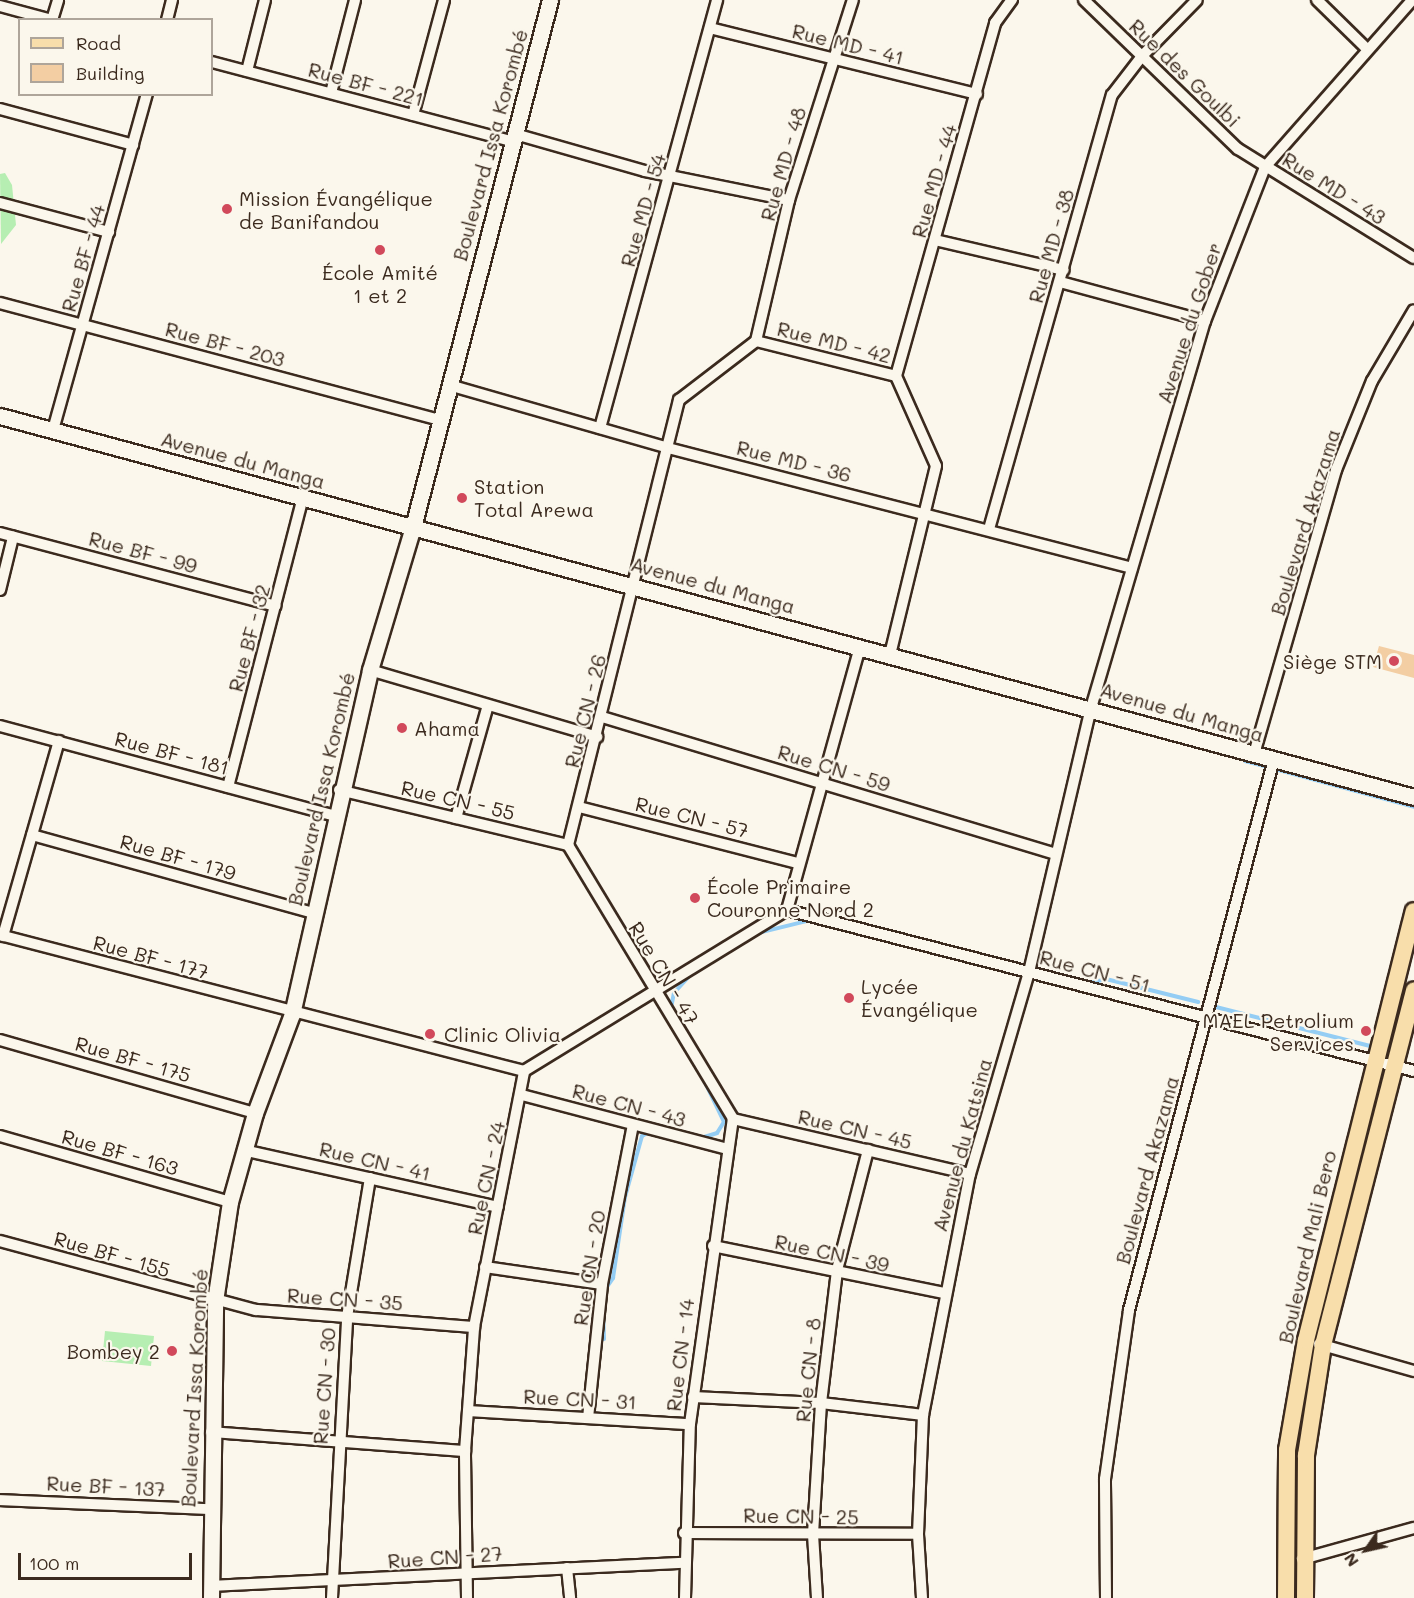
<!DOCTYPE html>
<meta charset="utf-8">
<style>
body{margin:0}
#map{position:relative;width:1414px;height:1598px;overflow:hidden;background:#fbf7ec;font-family:Mali,sans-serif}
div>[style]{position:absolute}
.green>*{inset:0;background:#b6eeb2}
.stream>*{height:4px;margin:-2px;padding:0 2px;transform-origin:2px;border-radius:2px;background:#94cdf4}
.building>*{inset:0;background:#f3cea3}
.roads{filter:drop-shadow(2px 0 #3b2a1e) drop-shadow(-2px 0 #3b2a1e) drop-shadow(0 2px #3b2a1e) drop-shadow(0 -2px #3b2a1e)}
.street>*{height:10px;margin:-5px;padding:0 5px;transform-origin:5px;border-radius:5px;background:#fbf7ec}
.secondary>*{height:15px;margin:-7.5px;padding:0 7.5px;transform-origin:7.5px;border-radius:7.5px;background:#fbf7ec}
.primary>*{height:16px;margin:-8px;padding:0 8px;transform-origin:8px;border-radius:8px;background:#f8deab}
.dots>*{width:16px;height:16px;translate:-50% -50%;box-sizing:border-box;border:3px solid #fbf7ec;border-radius:50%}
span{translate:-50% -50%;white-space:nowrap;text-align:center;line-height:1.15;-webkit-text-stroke:4.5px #fbf7ec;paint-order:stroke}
.street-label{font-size:20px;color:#3b2a1e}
.poi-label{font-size:20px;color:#3b2a1e}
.left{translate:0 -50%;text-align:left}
.right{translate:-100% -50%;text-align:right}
.legend{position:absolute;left:18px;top:18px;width:195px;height:78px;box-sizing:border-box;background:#fbf7ec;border:2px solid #aea59a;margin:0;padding:8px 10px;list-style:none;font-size:18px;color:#3b2a1e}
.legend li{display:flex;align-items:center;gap:12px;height:30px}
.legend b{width:30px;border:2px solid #aea59a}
.north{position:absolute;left:1336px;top:1520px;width:60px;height:60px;-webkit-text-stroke:4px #fbf7ec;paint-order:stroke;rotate:236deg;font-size:16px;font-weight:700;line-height:24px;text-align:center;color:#3b2a1e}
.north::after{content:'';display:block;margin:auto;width:21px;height:27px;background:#3b2a1e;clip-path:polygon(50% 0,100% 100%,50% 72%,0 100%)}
.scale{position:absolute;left:18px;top:1553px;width:174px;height:27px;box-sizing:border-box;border:3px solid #3b2a1e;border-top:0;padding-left:8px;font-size:18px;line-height:21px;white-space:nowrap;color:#3b2a1e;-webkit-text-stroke:4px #fbf7ec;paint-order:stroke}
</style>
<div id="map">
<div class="green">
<div style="clip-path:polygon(5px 173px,12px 185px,16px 225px,1px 244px,0 174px)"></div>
<div style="clip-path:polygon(105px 1331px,154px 1336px,151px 1366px,102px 1361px)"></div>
</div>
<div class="stream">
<div style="left:1245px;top:761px;width:20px;rotate:15deg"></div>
<div style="left:1279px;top:770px;width:140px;rotate:15.3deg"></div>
<div style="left:758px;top:933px;width:55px;rotate:-13.8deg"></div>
<div style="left:1090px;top:983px;width:16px;rotate:-14deg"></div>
<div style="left:1106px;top:979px;width:95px;rotate:14deg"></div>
<div style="left:1216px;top:1007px;width:159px;rotate:14.2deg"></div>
<div style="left:671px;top:1008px;width:15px;rotate:-79deg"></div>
<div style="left:674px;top:993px;width:27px;rotate:-48deg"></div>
<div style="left:701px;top:1138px;width:17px;rotate:-17deg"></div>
<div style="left:717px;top:1133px;width:13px;rotate:-58deg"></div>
<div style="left:724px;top:1122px;width:49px;rotate:-115.5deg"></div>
<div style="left:604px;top:1291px;width:16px;rotate:-55deg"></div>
<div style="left:613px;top:1278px;width:82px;rotate:-81.6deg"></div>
<div style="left:625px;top:1197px;width:63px;rotate:-74.4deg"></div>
<div style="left:642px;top:1136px;width:8px;rotate:-30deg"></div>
<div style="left:603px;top:1310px;width:29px;rotate:88deg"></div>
</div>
<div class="building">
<div style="clip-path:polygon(1379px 646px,1414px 655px,1414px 678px,1373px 667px)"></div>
</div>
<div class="roads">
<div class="street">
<div style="left:1084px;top:0;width:214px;rotate:44.1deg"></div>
<div style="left:1238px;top:149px;width:207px;rotate:31.8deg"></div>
<div style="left:1317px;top:0;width:70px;rotate:44.4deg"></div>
<div style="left:0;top:6px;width:54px;rotate:15.1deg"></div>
<div style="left:52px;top:20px;width:21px;rotate:-73deg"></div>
<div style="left:167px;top:20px;width:21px;rotate:-76deg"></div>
<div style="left:710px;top:28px;width:275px;rotate:13.9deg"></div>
<div style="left:212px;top:62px;width:310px;rotate:14.8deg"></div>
<div style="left:247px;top:71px;width:73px;rotate:-75.8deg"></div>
<div style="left:331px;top:93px;width:96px;rotate:-75.5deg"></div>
<div style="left:0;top:109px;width:138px;rotate:15.1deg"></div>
<div style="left:413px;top:115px;width:119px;rotate:-74.9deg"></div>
<div style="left:515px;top:134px;width:135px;rotate:15.9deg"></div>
<div style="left:645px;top:171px;width:147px;rotate:11.4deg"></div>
<div style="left:0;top:203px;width:113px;rotate:14.9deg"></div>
<div style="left:935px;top:240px;width:132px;rotate:13.1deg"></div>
<div style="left:1060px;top:282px;width:150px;rotate:15.1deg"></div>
<div style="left:0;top:303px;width:456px;rotate:14.9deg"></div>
<div style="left:756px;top:341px;width:145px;rotate:-76.8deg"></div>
<div style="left:789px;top:200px;width:210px;rotate:-72.3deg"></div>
<div style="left:896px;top:376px;width:367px;rotate:-74.3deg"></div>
<div style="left:995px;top:23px;width:29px;rotate:-54deg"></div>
<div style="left:449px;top:385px;width:228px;rotate:16deg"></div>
<div style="left:668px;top:448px;width:479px;rotate:14.5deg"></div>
<div style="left:600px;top:428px;width:444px;rotate:-74.7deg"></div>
<div style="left:53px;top:430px;width:349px;rotate:-74.4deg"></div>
<div style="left:989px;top:529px;width:451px;rotate:-74.2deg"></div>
<div style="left:1112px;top:95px;width:49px;rotate:-52.4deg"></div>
<div style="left:1142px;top:56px;width:78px;rotate:-45.5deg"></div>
<div style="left:0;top:533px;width:285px;rotate:14.8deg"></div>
<div style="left:0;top:590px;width:55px;rotate:-76.2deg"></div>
<div style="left:370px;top:670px;width:237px;rotate:16.4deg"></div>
<div style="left:602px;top:717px;width:473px;rotate:16.8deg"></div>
<div style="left:0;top:726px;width:347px;rotate:15deg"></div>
<div style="left:1254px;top:754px;width:296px;rotate:-73.9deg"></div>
<div style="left:1336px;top:470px;width:96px;rotate:-68deg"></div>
<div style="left:1372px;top:381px;width:82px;rotate:-59.4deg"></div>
<div style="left:228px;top:787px;width:299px;rotate:-75.5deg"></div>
<div style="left:339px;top:790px;width:236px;rotate:13.5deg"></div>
<div style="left:579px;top:807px;width:225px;rotate:14.4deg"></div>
<div style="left:456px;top:818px;width:117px;rotate:-74.2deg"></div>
<div style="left:32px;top:835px;width:292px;rotate:15.5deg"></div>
<div style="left:568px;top:845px;width:459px;rotate:-76deg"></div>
<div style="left:679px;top:400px;width:97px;rotate:-37.5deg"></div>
<div style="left:756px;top:341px;width:144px;rotate:14deg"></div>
<div style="left:896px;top:376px;width:98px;rotate:66deg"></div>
<div style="left:936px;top:466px;width:195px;rotate:103.7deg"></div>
<div style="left:568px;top:845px;width:320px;rotate:58.9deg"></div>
<div style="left:787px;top:910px;width:647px;rotate:14.4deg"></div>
<div style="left:787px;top:910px;width:273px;rotate:-74.5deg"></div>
<div style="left:0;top:935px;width:541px;rotate:14.55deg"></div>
<div style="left:3px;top:936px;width:203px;rotate:-74deg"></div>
<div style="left:0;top:1040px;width:265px;rotate:16deg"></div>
<div style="left:522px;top:1095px;width:213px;rotate:14.7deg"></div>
<div style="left:733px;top:1119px;width:243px;rotate:13.1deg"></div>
<div style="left:0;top:1136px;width:239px;rotate:16deg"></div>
<div style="left:243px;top:1150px;width:261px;rotate:12.6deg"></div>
<div style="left:0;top:1241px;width:265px;rotate:15.1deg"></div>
<div style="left:256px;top:1310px;width:219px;rotate:4.5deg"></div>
<div style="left:713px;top:1246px;width:237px;rotate:11.5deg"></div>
<div style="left:485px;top:1267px;width:118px;rotate:8.3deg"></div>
<div style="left:1319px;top:1344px;width:99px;rotate:15.9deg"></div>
<div style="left:693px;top:1397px;width:128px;rotate:2.7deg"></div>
<div style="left:821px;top:1403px;width:103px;rotate:6.7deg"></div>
<div style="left:468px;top:1411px;width:222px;rotate:3.4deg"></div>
<div style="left:588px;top:1418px;width:135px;rotate:-84deg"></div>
<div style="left:602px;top:1284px;width:162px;rotate:-79deg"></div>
<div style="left:211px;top:1432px;width:255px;rotate:4.3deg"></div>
<div style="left:0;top:1500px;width:210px;rotate:2.5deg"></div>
<div style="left:684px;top:1533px;width:234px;rotate:0.2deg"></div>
<div style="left:1302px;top:1559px;width:116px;rotate:-15.5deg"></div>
<div style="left:567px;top:1568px;width:30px;rotate:84deg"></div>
<div style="left:210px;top:1586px;width:474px;rotate:-2.8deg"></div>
<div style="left:332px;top:1598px;width:281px;rotate:-86.9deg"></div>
<div style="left:347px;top:1317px;width:141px;rotate:-80.6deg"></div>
<div style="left:467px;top:1598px;width:147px;rotate:-90.8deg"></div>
<div style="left:465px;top:1451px;width:124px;rotate:-85.8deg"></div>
<div style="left:474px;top:1327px;width:261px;rotate:-78.9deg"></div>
<div style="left:524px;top:1071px;width:308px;rotate:-31.5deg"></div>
<div style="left:685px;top:1598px;width:174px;rotate:-88.4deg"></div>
<div style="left:690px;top:1424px;width:308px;rotate:-82deg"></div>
<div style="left:817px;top:1598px;width:64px;rotate:-93.6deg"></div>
<div style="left:813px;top:1534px;width:131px;rotate:-86.5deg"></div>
<div style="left:821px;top:1403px;width:134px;rotate:-83.1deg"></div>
<div style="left:837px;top:1270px;width:124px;rotate:-75.5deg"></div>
<div style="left:922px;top:1598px;width:64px;rotate:-93.6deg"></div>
<div style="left:918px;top:1534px;width:119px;rotate:-87.6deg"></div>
<div style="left:923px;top:1415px;width:246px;rotate:-79deg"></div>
<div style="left:970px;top:1174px;width:210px;rotate:-73.7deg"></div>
<div style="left:1029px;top:972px;width:271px;rotate:-76.8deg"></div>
<div style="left:1091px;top:708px;width:403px;rotate:-73.6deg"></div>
<div style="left:1205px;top:321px;width:165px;rotate:-68.7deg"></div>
<div style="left:1265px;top:167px;width:222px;rotate:-48.6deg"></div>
<div style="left:1106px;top:1598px;width:119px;rotate:-90.5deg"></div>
<div style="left:1105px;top:1479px;width:171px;rotate:-81.9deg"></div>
<div style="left:1129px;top:1310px;width:570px;rotate:-75.26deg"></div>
</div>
<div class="secondary">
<div style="left:0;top:416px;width:1464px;rotate:15.08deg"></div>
<div style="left:211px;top:1598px;width:297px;rotate:-89.2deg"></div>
<div style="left:215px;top:1301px;width:100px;rotate:-81.4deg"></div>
<div style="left:230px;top:1202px;width:92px;rotate:-74.3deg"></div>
<div style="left:255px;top:1113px;width:106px;rotate:-69.5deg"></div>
<div style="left:292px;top:1014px;width:353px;rotate:-77.2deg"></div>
<div style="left:370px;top:670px;width:149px;rotate:-73.3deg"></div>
<div style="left:413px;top:527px;width:545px;rotate:-75.43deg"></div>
</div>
<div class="primary">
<div style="left:1286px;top:1598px;width:148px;rotate:-89.6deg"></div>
<div style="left:1287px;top:1450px;width:112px;rotate:-80.2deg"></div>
<div style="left:1306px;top:1340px;width:442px;rotate:-75.9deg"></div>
<div style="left:1305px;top:1598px;width:143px;rotate:-89.6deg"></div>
<div style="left:1306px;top:1455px;width:111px;rotate:-81.2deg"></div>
<div style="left:1323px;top:1345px;width:366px;rotate:-75.6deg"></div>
</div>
</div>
<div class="dots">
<div style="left:227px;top:209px;background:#d1495b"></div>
<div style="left:380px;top:250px;background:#d1495b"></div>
<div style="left:462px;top:498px;background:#d1495b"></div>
<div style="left:1394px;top:661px;background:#d1495b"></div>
<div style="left:402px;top:728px;background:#d1495b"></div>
<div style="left:695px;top:898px;background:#d1495b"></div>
<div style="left:849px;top:998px;background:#d1495b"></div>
<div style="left:1366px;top:1031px;background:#d1495b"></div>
<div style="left:430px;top:1034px;background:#d1495b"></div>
<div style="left:172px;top:1351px;background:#d1495b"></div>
</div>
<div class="street-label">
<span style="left:848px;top:44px;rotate:14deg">Rue MD - 41</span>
<span style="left:1185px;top:73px;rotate:44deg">Rue des Goulbi</span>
<span style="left:366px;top:84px;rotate:15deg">Rue BF - 221</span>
<span style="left:490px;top:145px;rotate:-75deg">Boulevard Issa Korombé</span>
<span style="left:783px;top:164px;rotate:-74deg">Rue MD - 48</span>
<span style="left:934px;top:181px;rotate:-74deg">Rue MD - 44</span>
<span style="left:1334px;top:188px;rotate:32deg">Rue MD - 43</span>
<span style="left:643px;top:210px;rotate:-74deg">Rue MD - 54</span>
<span style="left:1051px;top:246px;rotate:-74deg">Rue MD - 38</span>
<span style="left:83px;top:258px;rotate:-74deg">Rue BF - 44</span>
<span style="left:1189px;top:323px;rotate:-72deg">Avenue du Gober</span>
<span style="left:834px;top:342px;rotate:14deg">Rue MD - 42</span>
<span style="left:225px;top:344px;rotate:15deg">Rue BF - 203</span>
<span style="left:243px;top:460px;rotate:15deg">Avenue du Manga</span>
<span style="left:794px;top:461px;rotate:14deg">Rue MD - 36</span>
<span style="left:1305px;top:522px;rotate:-73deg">Boulevard Akazama</span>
<span style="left:143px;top:552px;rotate:15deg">Rue BF - 99</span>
<span style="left:713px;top:585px;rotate:15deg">Avenue du Manga</span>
<span style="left:249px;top:638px;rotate:-75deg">Rue BF - 32</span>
<span style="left:585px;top:711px;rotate:-76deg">Rue CN - 26</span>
<span style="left:1182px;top:712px;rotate:16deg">Avenue du Manga</span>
<span style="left:172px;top:753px;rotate:15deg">Rue BF - 181</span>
<span style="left:834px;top:768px;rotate:17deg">Rue CN - 59</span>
<span style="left:321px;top:789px;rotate:-77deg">Boulevard Issa Korombé</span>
<span style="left:458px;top:800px;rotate:13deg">Rue CN - 55</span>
<span style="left:692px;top:817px;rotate:14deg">Rue CN - 57</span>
<span style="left:178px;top:857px;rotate:16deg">Rue BF - 179</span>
<span style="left:151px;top:957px;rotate:15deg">Rue BF - 177</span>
<span style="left:1095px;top:971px;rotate:15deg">Rue CN - 51</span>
<span style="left:664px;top:973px;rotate:59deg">Rue CN - 47</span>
<span style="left:133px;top:1059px;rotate:16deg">Rue BF - 175</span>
<span style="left:629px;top:1105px;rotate:15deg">Rue CN - 43</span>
<span style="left:855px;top:1129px;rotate:13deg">Rue CN - 45</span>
<span style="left:962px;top:1145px;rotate:-75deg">Avenue du Katsina</span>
<span style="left:120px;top:1152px;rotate:16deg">Rue BF - 163</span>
<span style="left:375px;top:1161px;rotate:13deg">Rue CN - 41</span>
<span style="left:1147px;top:1170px;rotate:-75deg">Boulevard Akazama</span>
<span style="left:486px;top:1178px;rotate:-78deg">Rue CN - 24</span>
<span style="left:1307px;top:1247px;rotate:-77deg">Boulevard Mali Bero</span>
<span style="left:832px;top:1253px;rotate:12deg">Rue CN - 39</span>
<span style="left:112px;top:1254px;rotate:16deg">Rue BF - 155</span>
<span style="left:589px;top:1268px;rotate:-81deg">Rue CN - 20</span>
<span style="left:345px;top:1299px;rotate:4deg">Rue CN - 35</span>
<span style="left:680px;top:1355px;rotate:-83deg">Rue CN - 14</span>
<span style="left:808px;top:1370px;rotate:-84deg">Rue CN - 8</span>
<span style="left:324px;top:1386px;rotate:-86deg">Rue CN - 30</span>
<span style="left:194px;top:1388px;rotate:-87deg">Boulevard Issa Korombé</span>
<span style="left:580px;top:1399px;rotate:3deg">Rue CN - 31</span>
<span style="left:106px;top:1486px;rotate:3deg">Rue BF - 137</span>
<span style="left:801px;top:1516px;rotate:1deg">Rue CN - 25</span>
<span style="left:445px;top:1557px;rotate:-4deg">Rue CN - 27</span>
</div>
<div class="poi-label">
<span class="left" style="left:239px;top:210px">Mission Évangélique<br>de Banifandou</span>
<span style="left:380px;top:284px">École Amité<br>1 et 2</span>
<span class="left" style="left:474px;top:498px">Station<br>Total Arewa</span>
<span class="right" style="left:1382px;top:661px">Siège STM</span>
<span class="left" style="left:414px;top:728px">Ahama</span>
<span class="left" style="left:707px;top:898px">École Primaire<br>Couronne Nord 2</span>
<span class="left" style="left:861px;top:998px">Lycée<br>Évangélique</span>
<span class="right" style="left:1354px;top:1032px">MAEL Petrolium<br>Services</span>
<span class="left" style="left:444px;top:1034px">Clinic Olivia</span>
<span class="right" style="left:160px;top:1351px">Bombey 2</span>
</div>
<ul class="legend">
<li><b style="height:8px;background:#f8deab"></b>Road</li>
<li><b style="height:16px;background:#f3cea3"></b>Building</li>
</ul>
<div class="north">N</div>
<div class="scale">100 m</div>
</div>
